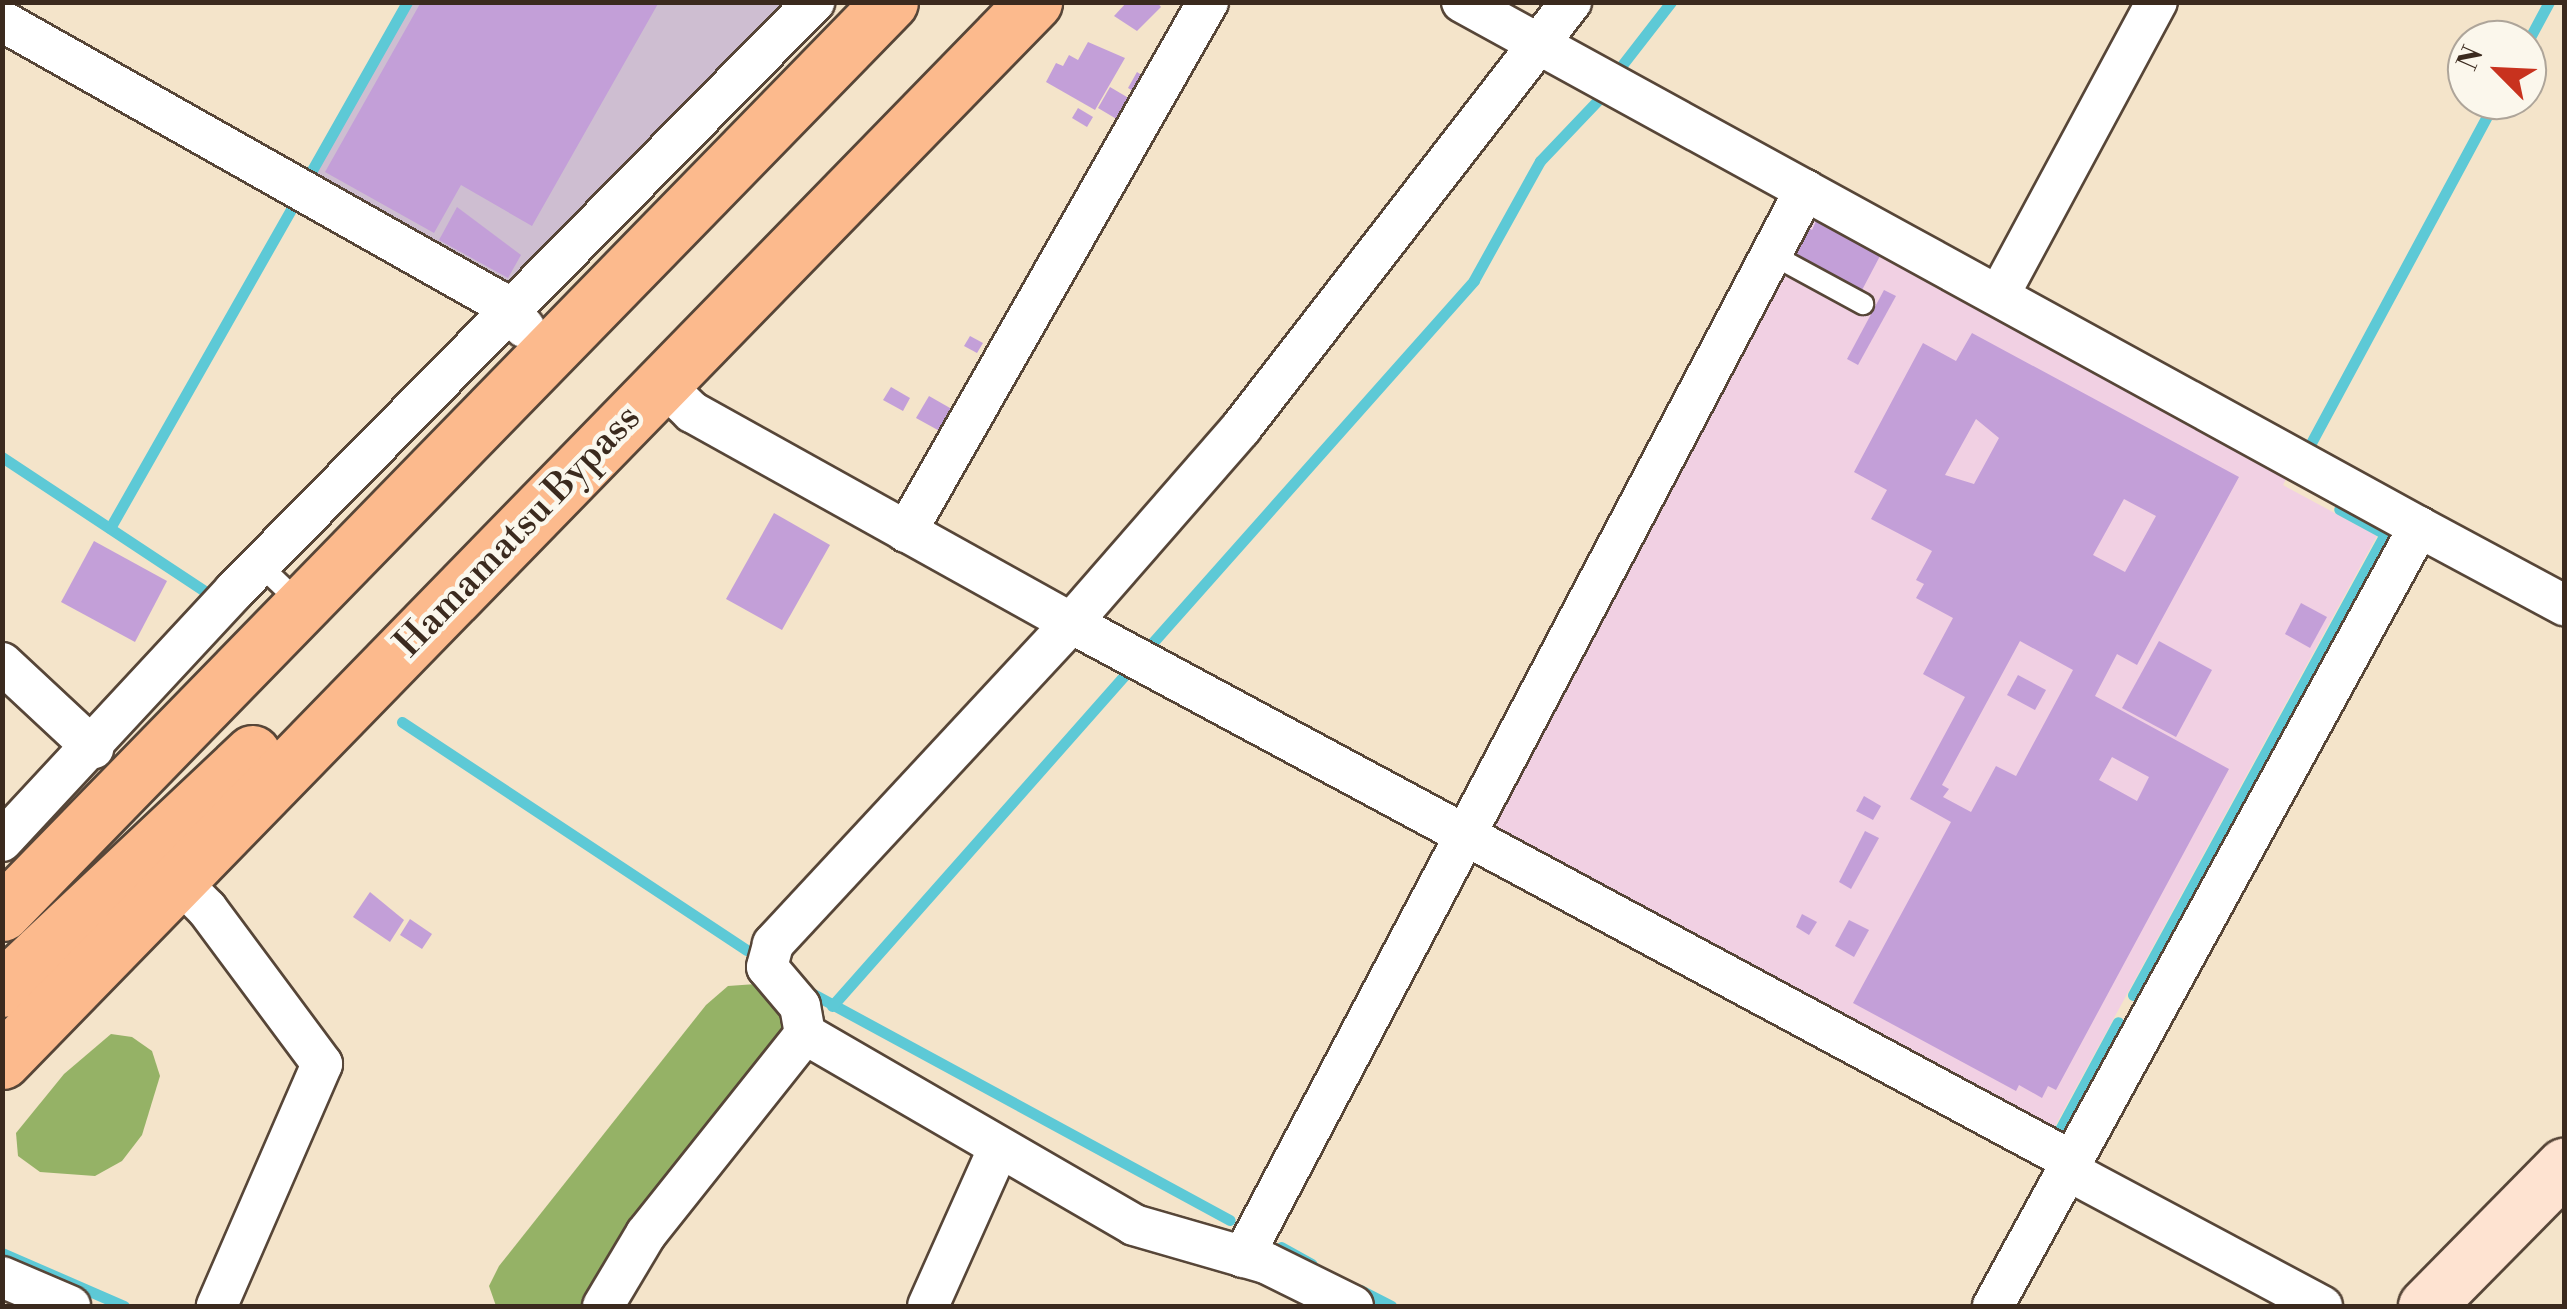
<!DOCTYPE html>
<style>
body{margin:0}
#map{position:relative;width:2567px;height:1309px;overflow:hidden;background:#f4e4ca;font-family:"Libre Bodoni",serif}
div>[style]{position:absolute}
.built>*{inset:0;background:#f1d0e3}
.industrial>*{inset:0;background:#cebed1}
.forest>*{inset:0;background:#95b266}
.stream>*{height:11px;margin:-5.5px;padding:0 5.5px;transform-origin:5.5px;border-radius:5.5px;background:#5dc9d6}
.building>*{inset:0;background:#c39fd8}
.roads{filter:drop-shadow(2px 0 #574638) drop-shadow(-2px 0 #574638) drop-shadow(0 2px #574638) drop-shadow(0 -2px #574638)}
.lane>*{height:20px;margin:-10px;padding:0 10px;transform-origin:10px;border-radius:10px;background:#fff}
.street>*{height:40px;margin:-20px;padding:0 20px;transform-origin:20px;border-radius:20px;background:#fff}
.secondary>*{height:55px;margin:-27.5px;padding:0 27.5px;transform-origin:27.5px;border-radius:27.5px;background:#fee3d1}
.highway>*{height:55px;margin:-27.5px;padding:0 27.5px;transform-origin:27.5px;border-radius:27.5px;background:#fcba8d}
span{translate:-50% -50%;white-space:nowrap;text-align:center;line-height:1.15;-webkit-text-stroke:9px #fbf7ec;paint-order:stroke}
.street-label{font-size:38px;color:#3b2a1e}
.frame{position:absolute;inset:0;border:5px solid #3b2a1e;pointer-events:none}
.north{position:absolute;left:2447px;top:20px;width:100px;height:100px;box-sizing:border-box;background:#fbf7ec;border:2px solid #aea59a;border-radius:50%;rotate:294deg;font-size:28px;font-weight:700;line-height:40px;text-align:center;color:#3b2a1e}
.north::after{content:'';display:block;margin:auto;width:35px;height:45px;background:#c8321e;clip-path:polygon(50% 0,100% 100%,50% 72%,0 100%)}
</style>
<div id="map">
<div class="built">
<div style="clip-path:polygon(1824px 217px,2291px 469px,2283px 485px,2377px 536px,2054px 1128px,2042px 1131px,1497px 838px,1491px 818px,1804px 223px)"></div>
</div>
<div class="industrial">
<div style="clip-path:polygon(410px 3px,791px 3px,508px 293px,310px 181px)"></div>
</div>
<div class="forest">
<div style="clip-path:polygon(756px 984px,781px 1004px,783px 1029px,584px 1306px,496px 1306px,489px 1286px,499px 1266px,706px 1005px,728px 986px)"></div>
<div style="clip-path:polygon(111px 1034px,132px 1037px,152px 1051px,160px 1076px,142px 1135px,122px 1161px,95px 1176px,40px 1172px,18px 1156px,16px 1133px,64px 1074px)"></div>
</div>
<div class="stream">
<div style="left:2527px;top:43px;width:47px;rotate:-61.8deg"></div>
<div style="left:1619px;top:69px;width:85px;rotate:-52.2deg"></div>
<div style="left:307px;top:179px;width:203px;rotate:-60.5deg"></div>
<div style="left:2311px;top:443px;width:390px;rotate:-61.7deg"></div>
<div style="left:2px;top:457px;width:259px;rotate:33.5deg"></div>
<div style="left:110px;top:528px;width:377px;rotate:-60.4deg"></div>
<div style="left:1146px;top:650px;width:494px;rotate:-48.4deg"></div>
<div style="left:1474px;top:280px;width:136px;rotate:-61deg"></div>
<div style="left:1540px;top:161px;width:87px;rotate:-46.4deg"></div>
<div style="left:402px;top:722px;width:413px;rotate:33.5deg"></div>
<div style="left:806px;top:990px;width:482px;rotate:28.5deg"></div>
<div style="left:2133px;top:995px;width:525px;rotate:-61.34deg"></div>
<div style="left:2385px;top:534px;width:52px;rotate:-151.5deg"></div>
<div style="left:832px;top:1006px;width:450px;rotate:-48.5deg"></div>
<div style="left:2058px;top:1133px;width:126px;rotate:-61.6deg"></div>
<div style="left:1281px;top:1247px;width:35px;rotate:29deg"></div>
<div style="left:2px;top:1253px;width:133px;rotate:23.5deg"></div>
<div style="left:1360px;top:1290px;width:35px;rotate:27deg"></div>
</div>
<div class="building">
<div style="clip-path:polygon(421px 2px,659px 2px,532px 226px,461px 185px,434px 233px,325px 172px)"></div>
<div style="clip-path:polygon(1127px 2px,1157px 2px,1161px 7px,1137px 31px,1114px 16px)"></div>
<div style="clip-path:polygon(1088px 42px,1125px 58px,1095px 110px,1046px 82px,1056px 63px,1063px 66px,1069px 55px,1078px 60px)"></div>
<div style="clip-path:polygon(1137px 72px,1148px 79px,1140px 95px,1128px 88px)"></div>
<div style="clip-path:polygon(1110px 87px,1137px 103px,1125px 124px,1098px 108px)"></div>
<div style="clip-path:polygon(1078px 108px,1093px 117px,1087px 127px,1072px 118px)"></div>
<div style="clip-path:polygon(457px 207px,521px 255px,508px 278px,439px 240px)"></div>
<div style="clip-path:polygon(1816px 221px,1880px 256px,1861px 292px,1793px 264px,1806px 226px,1812px 230px)"></div>
<div style="clip-path:polygon(1884px 290px,1896px 296px,1858px 365px,1847px 359px)"></div>
<div style="clip-path:polygon(evenodd,1972px 333px,2239px 477px,2137px 665px,2117px 654px,2095px 696px,2229px 769px,2056px 1090px,2048px 1086px,2042px 1098px,2019px 1085px,2016px 1091px,1853px 1003px,1951px 822px,1910px 799px,1965px 697px,1923px 674px,1953px 618px,1916px 598px,1924px 584px,1916px 580px,1932px 551px,1871px 519px,1887px 490px,1854px 472px,1923px 343px,1956px 361px,1972px 333px,1976px 419px,1999px 438px,1974px 484px,1945px 475px,1976px 419px,1972px 333px,2124px 499px,2156px 516px,2125px 572px,2093px 555px,2124px 499px,1972px 333px,2020px 641px,2073px 670px,2016px 776px,1996px 766px,1971px 812px,1943px 797px,1949px 789px,1942px 785px,2020px 641px,1972px 333px,2112px 757px,2149px 777px,2137px 801px,2099px 780px,2112px 757px)"></div>
<div style="clip-path:polygon(970px 336px,983px 343px,977px 353px,964px 346px)"></div>
<div style="clip-path:polygon(891px 387px,910px 398px,903px 411px,883px 400px)"></div>
<div style="clip-path:polygon(929px 396px,957px 412px,945px 434px,916px 418px)"></div>
<div style="clip-path:polygon(774px 513px,830px 545px,782px 630px,726px 599px)"></div>
<div style="clip-path:polygon(94px 541px,167px 581px,135px 642px,61px 602px)"></div>
<div style="clip-path:polygon(2301px 603px,2327px 617px,2310px 648px,2285px 634px)"></div>
<div style="clip-path:polygon(2159px 641px,2212px 670px,2176px 737px,2122px 708px)"></div>
<div style="clip-path:polygon(2018px 675px,2046px 690px,2035px 710px,2007px 695px)"></div>
<div style="clip-path:polygon(1864px 796px,1881px 806px,1873px 820px,1856px 811px)"></div>
<div style="clip-path:polygon(1865px 831px,1879px 838px,1851px 889px,1839px 882px)"></div>
<div style="clip-path:polygon(370px 892px,404px 920px,390px 942px,353px 917px)"></div>
<div style="clip-path:polygon(1802px 914px,1817px 922px,1809px 935px,1796px 927px)"></div>
<div style="clip-path:polygon(410px 919px,432px 934px,422px 949px,400px 935px)"></div>
<div style="clip-path:polygon(1849px 920px,1869px 930px,1854px 957px,1835px 946px)"></div>
</div>
<div class="roads">
<div class="lane">
<div style="left:1771px;top:254px;width:105px;rotate:28.5deg"></div>
<div style="left:260px;top:565px;width:58px;rotate:43.6deg"></div>
</div>
<div class="street">
<div style="left:1462px;top:2px;width:1092px;rotate:28.75deg"></div>
<div style="left:2419px;top:527px;width:888px;rotate:118.67deg"></div>
<div style="left:2px;top:21px;width:570px;rotate:29.45deg"></div>
<div style="left:498px;top:301px;width:37px;rotate:45deg"></div>
<div style="left:1999px;top:295px;width:333px;rotate:-61.7deg"></div>
<div style="left:662px;top:383px;width:42px;rotate:44deg"></div>
<div style="left:692px;top:412px;width:434px;rotate:29.1deg"></div>
<div style="left:1071px;top:623px;width:1136px;rotate:28.26deg"></div>
<div style="left:2419px;top:527px;width:165px;rotate:28.3deg"></div>
<div style="left:906px;top:532px;width:610px;rotate:-60.33deg"></div>
<div style="left:2px;top:663px;width:125px;rotate:43deg"></div>
<div style="left:2px;top:841px;width:341px;rotate:-47.1deg"></div>
<div style="left:234px;top:591px;width:827px;rotate:-45.44deg"></div>
<div style="left:178px;top:880px;width:41px;rotate:45deg"></div>
<div style="left:207px;top:909px;width:193px;rotate:53.4deg"></div>
<div style="left:322px;top:1064px;width:264px;rotate:113.5deg"></div>
<div style="left:805px;top:1034px;width:380px;rotate:30.1deg"></div>
<div style="left:1134px;top:1225px;width:137px;rotate:16.1deg"></div>
<div style="left:1266px;top:1263px;width:97px;rotate:26.3deg"></div>
<div style="left:2067px;top:1170px;width:289px;rotate:28.1deg"></div>
<div style="left:1243px;top:1257px;width:1206px;rotate:-62.22deg"></div>
<div style="left:2px;top:1277px;width:74px;rotate:23.1deg"></div>
<div style="left:603px;top:1306px;width:84px;rotate:-59.2deg"></div>
<div style="left:646px;top:1234px;width:256px;rotate:-51.5deg"></div>
<div style="left:805px;top:1034px;width:28px;rotate:-100deg"></div>
<div style="left:800px;top:1006px;width:51px;rotate:-130.2deg"></div>
<div style="left:767px;top:967px;width:24px;rotate:-75deg"></div>
<div style="left:773px;top:944px;width:438px;rotate:-47.1deg"></div>
<div style="left:1071px;top:623px;width:259px;rotate:-48.9deg"></div>
<div style="left:1241px;top:428px;width:539px;rotate:-52.24deg"></div>
<div style="left:928px;top:1306px;width:169px;rotate:-65.9deg"></div>
</div>
<div class="secondary">
<div style="left:2426px;top:1306px;width:197px;rotate:-45.4deg"></div>
</div>
<div class="highway">
<div style="left:2px;top:913px;width:1272px;rotate:-45.73deg"></div>
<div style="left:2px;top:989px;width:344px;rotate:-43.3deg"></div>
<div style="left:2px;top:1061px;width:1479px;rotate:-45.74deg"></div>
</div>
</div>
<div class="street-label">
<span style="left:518px;top:531px;rotate:-46deg">Hamamatsu Bypass</span>
</div>
<div class="frame"></div>
<div class="north">N</div>
</div>
